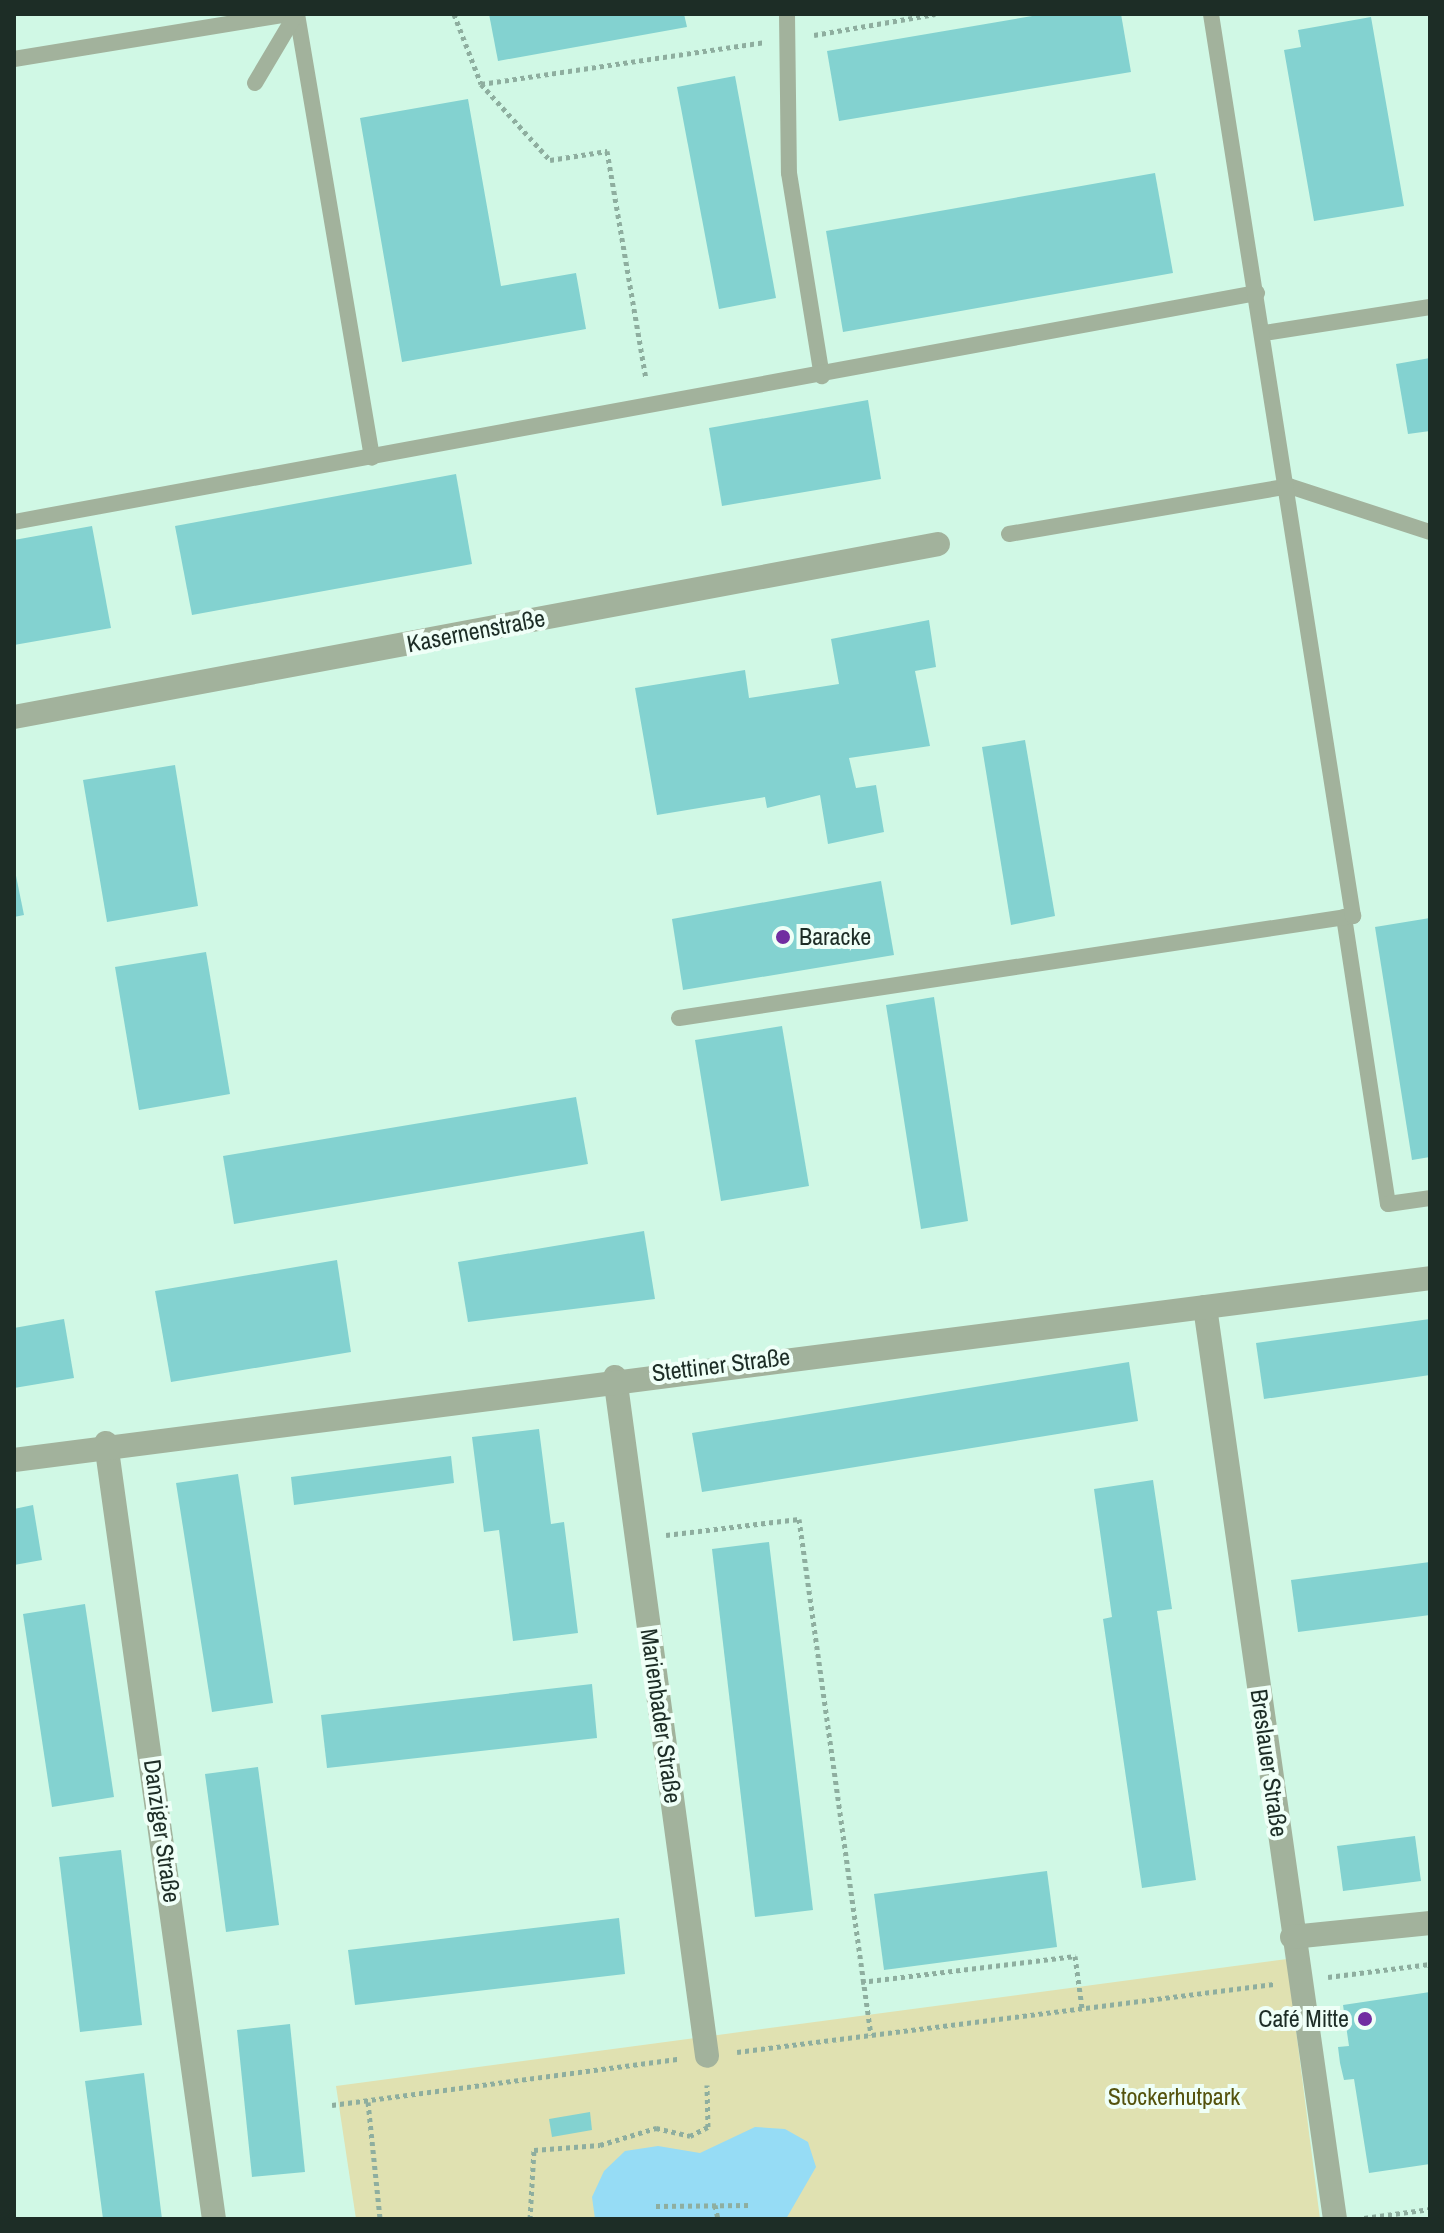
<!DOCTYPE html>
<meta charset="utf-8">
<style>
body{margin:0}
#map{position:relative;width:1444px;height:2233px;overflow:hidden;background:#d0f8e5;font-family:"Archivo Narrow",sans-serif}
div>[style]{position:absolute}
.green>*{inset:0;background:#e0e1b1}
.water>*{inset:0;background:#96dcf5}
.building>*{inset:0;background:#83d2d0}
.path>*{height:5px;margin-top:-2.5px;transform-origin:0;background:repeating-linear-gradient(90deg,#8eae9f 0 4px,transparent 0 8px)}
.service>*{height:16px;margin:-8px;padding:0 8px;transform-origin:8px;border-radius:8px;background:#a2b29c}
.minor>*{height:24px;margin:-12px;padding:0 12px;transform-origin:12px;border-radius:12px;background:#a2b29c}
.dots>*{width:22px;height:22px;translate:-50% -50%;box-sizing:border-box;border:4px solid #effff7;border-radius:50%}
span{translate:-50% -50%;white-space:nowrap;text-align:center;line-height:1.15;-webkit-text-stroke:8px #effff7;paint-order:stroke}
.street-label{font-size:24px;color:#1d2d26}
.poi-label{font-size:24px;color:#1d2d26}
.left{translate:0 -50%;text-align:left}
.right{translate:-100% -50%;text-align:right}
.park-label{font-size:24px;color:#54520c}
.frame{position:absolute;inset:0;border:16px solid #1d2d26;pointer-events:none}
</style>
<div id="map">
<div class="green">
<div style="clip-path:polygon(1287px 1959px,1320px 2219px,356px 2219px,336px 2086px)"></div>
</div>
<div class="water">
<div style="clip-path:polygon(755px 2127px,785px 2129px,808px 2142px,816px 2167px,786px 2219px,595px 2219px,592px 2197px,604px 2171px,625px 2151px,658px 2146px,700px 2153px)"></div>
</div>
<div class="building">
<div style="clip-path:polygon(489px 14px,684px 14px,687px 27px,498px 61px)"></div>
<div style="clip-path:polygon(1044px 14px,1121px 14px,1131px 72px,839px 121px,827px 51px)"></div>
<div style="clip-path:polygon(1371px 17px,1404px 206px,1314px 221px,1284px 50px,1301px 47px,1298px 30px)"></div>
<div style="clip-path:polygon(735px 76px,776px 298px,719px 309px,677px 87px)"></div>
<div style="clip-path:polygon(468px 99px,501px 286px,576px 273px,586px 329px,402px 362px,360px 118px)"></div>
<div style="clip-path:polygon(1155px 173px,1173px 273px,843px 332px,826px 231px)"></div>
<div style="clip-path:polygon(1430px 358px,1430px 431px,1408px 434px,1396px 364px)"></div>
<div style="clip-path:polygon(868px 400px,881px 479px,722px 506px,709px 428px)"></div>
<div style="clip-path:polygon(456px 474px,472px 564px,192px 615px,175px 526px)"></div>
<div style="clip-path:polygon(92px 526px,111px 628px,14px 645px,14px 540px)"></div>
<div style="clip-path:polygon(929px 620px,936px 667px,915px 671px,930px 746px,849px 758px,856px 788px,876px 785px,884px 832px,828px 844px,820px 795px,767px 808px,765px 797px,657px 815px,635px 688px,745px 670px,749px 698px,839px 684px,831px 639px)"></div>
<div style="clip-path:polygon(1025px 740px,1055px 916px,1011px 925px,982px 747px)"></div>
<div style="clip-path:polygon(175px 765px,198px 906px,107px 922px,83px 780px)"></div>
<div style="clip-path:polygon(14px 866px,24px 915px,14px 917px)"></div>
<div style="clip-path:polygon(881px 881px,894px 955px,683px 990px,672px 919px)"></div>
<div style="clip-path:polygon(1430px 918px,1430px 1157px,1412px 1160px,1375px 927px)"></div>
<div style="clip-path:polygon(206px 952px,230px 1094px,139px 1110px,115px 967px)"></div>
<div style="clip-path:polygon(934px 997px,968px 1221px,921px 1229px,886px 1005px)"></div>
<div style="clip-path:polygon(782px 1026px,809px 1186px,721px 1201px,695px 1040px)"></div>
<div style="clip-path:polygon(576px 1097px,588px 1164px,234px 1224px,223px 1156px)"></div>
<div style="clip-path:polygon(644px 1231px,655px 1299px,468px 1322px,458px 1262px)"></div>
<div style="clip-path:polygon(337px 1260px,351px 1352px,171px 1382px,155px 1291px)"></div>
<div style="clip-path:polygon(64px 1319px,74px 1378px,14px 1388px,14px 1328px)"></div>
<div style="clip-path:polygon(1430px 1319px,1430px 1375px,1264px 1399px,1256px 1343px)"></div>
<div style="clip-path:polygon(1129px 1362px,1138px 1421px,702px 1492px,692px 1433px)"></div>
<div style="clip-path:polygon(539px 1429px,551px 1524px,564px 1522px,578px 1633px,513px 1641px,499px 1530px,484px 1532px,472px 1437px)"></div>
<div style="clip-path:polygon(451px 1456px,454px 1483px,294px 1505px,291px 1477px)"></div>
<div style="clip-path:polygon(238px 1474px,273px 1703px,212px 1712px,176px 1483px)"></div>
<div style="clip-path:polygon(1153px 1480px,1172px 1609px,1157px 1611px,1196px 1880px,1142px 1888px,1103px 1619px,1112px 1617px,1094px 1489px)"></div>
<div style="clip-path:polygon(33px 1505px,42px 1560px,14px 1565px,14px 1509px)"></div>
<div style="clip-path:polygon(769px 1542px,813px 1910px,755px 1917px,712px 1549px)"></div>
<div style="clip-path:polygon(1430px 1562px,1430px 1615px,1298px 1632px,1291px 1580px)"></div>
<div style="clip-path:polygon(85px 1604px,114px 1797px,52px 1807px,23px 1614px)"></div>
<div style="clip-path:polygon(592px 1684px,597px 1738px,327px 1768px,321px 1715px)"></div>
<div style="clip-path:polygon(258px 1767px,279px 1925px,226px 1932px,205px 1774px)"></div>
<div style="clip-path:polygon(1415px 1836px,1421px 1881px,1343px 1891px,1337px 1846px)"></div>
<div style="clip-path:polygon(121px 1850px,142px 2025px,80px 2032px,59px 1857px)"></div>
<div style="clip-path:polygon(1047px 1871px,1057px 1947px,884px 1970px,874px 1894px)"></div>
<div style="clip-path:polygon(619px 1918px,625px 1974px,355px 2005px,348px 1950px)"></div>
<div style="clip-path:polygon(1430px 1992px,1430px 2164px,1369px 2173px,1354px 2079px,1344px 2080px,1340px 2063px,1338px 2047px,1349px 2046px,1343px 2005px)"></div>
<div style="clip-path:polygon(290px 2024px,305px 2172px,252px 2177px,237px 2030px)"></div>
<div style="clip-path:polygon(144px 2073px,162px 2219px,103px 2219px,85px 2081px)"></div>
<div style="clip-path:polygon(590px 2112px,592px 2130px,552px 2137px,549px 2119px)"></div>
</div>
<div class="path">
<div style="left:454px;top:14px;width:75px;rotate:68.9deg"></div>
<div style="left:481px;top:84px;width:103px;rotate:47.8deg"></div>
<div style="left:550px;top:160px;width:58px;rotate:-9deg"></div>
<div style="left:607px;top:151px;width:231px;rotate:80.3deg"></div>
<div style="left:814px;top:35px;width:123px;rotate:-9.8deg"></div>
<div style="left:481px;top:84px;width:286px;rotate:-8.4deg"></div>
<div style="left:666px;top:1535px;width:134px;rotate:-6.9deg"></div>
<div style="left:799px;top:1519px;width:521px;rotate:82.06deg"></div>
<div style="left:1328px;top:1977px;width:103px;rotate:-7.3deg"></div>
<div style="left:861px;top:1982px;width:216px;rotate:-6.9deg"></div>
<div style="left:1075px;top:1956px;width:52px;rotate:82.3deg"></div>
<div style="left:737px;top:2052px;width:541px;rotate:-7.22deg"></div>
<div style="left:368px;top:2102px;width:118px;rotate:84.1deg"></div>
<div style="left:332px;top:2105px;width:350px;rotate:-7.6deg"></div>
<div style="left:715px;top:2205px;width:14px;rotate:78deg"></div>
<div style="left:656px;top:2206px;width:95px;rotate:-0.6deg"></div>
<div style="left:1364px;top:2218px;width:67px;rotate:-7.8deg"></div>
<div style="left:530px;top:2219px;width:69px;rotate:-86.7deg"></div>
<div style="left:534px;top:2150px;width:66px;rotate:-4.3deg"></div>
<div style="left:600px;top:2145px;width:59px;rotate:-16.9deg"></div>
<div style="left:656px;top:2128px;width:35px;rotate:13deg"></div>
<div style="left:690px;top:2136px;width:20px;rotate:-27deg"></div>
<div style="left:708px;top:2127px;width:42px;rotate:-91.4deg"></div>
</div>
<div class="service">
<div style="left:297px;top:14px;width:450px;rotate:80.4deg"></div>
<div style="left:787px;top:14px;width:159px;rotate:89.3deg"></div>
<div style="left:789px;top:173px;width:206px;rotate:80.8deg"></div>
<div style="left:14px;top:59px;width:278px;rotate:-9.3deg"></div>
<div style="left:255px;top:83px;width:80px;rotate:-59.3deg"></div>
<div style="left:1264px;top:333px;width:168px;rotate:-8.9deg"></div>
<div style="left:14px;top:522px;width:1264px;rotate:-10.44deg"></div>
<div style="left:1009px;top:534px;width:284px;rotate:-9.7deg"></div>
<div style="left:1289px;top:486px;width:148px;rotate:18.1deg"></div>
<div style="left:1344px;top:917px;width:290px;rotate:81.3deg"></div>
<div style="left:1388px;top:1204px;width:42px;rotate:-8.1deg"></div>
<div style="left:679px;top:1018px;width:682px;rotate:-8.61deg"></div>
<div style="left:1353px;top:916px;width:913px;rotate:-98.95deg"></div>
</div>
<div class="minor">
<div style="left:14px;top:717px;width:940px;rotate:-10.6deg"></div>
<div style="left:1205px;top:1307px;width:921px;rotate:81.89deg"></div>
<div style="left:615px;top:1377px;width:685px;rotate:82.28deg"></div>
<div style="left:106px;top:1443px;width:783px;rotate:82.08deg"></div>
<div style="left:14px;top:1460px;width:1428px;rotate:-7.32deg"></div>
<div style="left:1292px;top:1937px;width:139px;rotate:-5.8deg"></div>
</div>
<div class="dots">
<div style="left:783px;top:937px;background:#712da1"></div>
<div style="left:1365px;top:2019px;background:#712da1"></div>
</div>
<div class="street-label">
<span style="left:476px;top:631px;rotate:-11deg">Kasernenstraße</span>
<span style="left:721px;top:1365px;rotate:-7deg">Stettiner Straße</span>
<span style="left:661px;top:1716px;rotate:82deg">Marienbader Straße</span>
<span style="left:1269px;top:1763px;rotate:82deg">Breslauer Straße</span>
<span style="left:162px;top:1831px;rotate:82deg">Danziger Straße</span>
</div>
<div class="poi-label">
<span class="left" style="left:799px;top:937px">Baracke</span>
<span class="right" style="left:1349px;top:2019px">Café Mitte</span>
</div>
<div class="park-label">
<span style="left:1174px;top:2097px">Stockerhutpark</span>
</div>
<div class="frame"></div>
</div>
